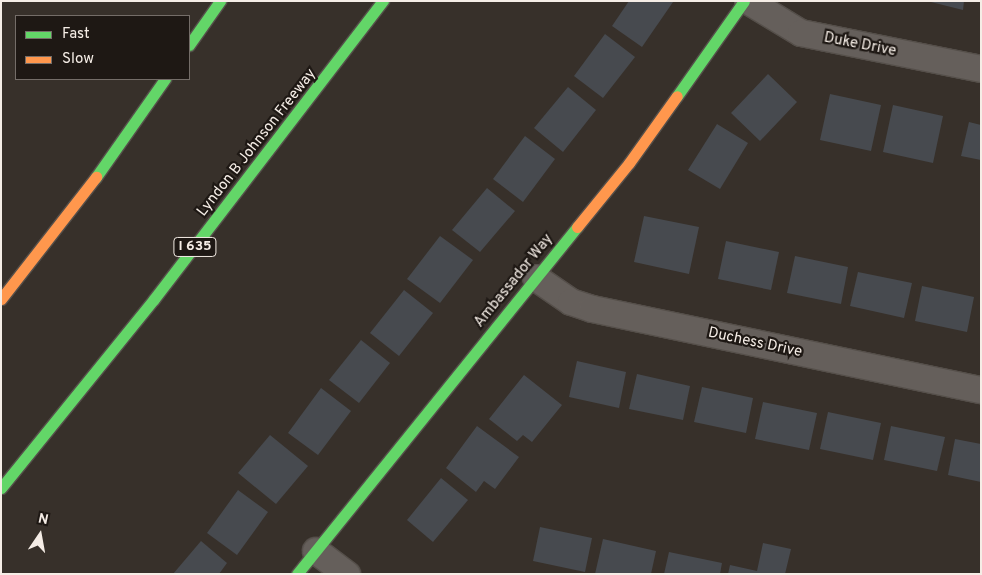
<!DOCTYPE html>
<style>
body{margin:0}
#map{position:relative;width:982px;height:575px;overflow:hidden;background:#37302a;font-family:Overpass,sans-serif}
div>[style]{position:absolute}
.building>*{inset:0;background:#474a4f}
.roads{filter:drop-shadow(1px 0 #554f4a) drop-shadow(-1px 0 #554f4a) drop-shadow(0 1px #554f4a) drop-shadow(0 -1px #554f4a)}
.street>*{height:26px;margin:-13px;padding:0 13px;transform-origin:13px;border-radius:13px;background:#655f5b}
.fast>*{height:11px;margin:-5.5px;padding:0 5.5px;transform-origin:5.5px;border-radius:5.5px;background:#63d668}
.slow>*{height:11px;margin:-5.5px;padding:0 5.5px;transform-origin:5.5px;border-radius:5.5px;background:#ff974d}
span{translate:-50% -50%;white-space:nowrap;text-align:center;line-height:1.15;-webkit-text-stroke:4.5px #1e1814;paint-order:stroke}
.shield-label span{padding:1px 4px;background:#1e1814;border:1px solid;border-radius:4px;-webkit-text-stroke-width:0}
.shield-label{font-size:14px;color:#f5ede6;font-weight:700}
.street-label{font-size:15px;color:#f5ede6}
.frame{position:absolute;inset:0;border:2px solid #f5ede6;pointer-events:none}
.legend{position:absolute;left:15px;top:15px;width:175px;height:65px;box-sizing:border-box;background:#1e1814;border:1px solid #746d68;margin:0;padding:6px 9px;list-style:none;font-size:15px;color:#f5ede6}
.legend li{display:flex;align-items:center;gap:10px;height:25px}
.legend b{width:25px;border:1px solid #746d68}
.north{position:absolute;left:15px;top:510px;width:50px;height:50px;-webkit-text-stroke:4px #1e1814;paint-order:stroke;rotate:12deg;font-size:14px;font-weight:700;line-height:20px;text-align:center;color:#f5ede6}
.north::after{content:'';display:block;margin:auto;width:18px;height:22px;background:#f5ede6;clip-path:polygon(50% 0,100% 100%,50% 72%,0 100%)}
</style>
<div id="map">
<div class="building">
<div style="clip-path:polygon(629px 1px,673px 2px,642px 47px,612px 26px)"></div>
<div style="clip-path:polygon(927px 1px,964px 1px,963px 10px)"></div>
<div style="clip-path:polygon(605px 34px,635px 57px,603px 98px,574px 76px)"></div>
<div style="clip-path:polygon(768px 74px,797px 102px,760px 141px,731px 113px)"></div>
<div style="clip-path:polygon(568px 87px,596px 110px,563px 152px,534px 128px)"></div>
<div style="clip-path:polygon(830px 94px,881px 105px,871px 151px,820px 140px)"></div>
<div style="clip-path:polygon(893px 105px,943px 116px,933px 163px,883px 152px)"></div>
<div style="clip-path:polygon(969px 122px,981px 125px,981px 160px,961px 156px)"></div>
<div style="clip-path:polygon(717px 124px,748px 143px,720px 189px,688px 170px)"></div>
<div style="clip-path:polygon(525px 136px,555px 159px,523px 202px,493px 179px)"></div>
<div style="clip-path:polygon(487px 188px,515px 211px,480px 252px,452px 230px)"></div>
<div style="clip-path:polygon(644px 216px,699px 227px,689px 274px,634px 262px)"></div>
<div style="clip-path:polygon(440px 236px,473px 260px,440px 303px,407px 279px)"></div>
<div style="clip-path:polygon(726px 241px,779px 252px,771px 290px,718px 279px)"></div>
<div style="clip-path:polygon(795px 256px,848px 267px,841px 304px,787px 293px)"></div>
<div style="clip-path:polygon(858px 272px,912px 283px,904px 318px,850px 306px)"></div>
<div style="clip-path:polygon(922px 286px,974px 297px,967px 332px,915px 321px)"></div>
<div style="clip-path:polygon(404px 290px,433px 313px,399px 356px,370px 333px)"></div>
<div style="clip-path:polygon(361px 340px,390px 363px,359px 403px,329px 380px)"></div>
<div style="clip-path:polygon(577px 361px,626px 372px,619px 408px,569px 397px)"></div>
<div style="clip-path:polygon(637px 374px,690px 386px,683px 420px,629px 409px)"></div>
<div style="clip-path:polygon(524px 375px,562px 405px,532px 442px,523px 435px,517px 441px,489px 419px)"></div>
<div style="clip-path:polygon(702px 387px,753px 398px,746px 433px,694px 422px)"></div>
<div style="clip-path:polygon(321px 388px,351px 411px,318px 455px,288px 433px)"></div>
<div style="clip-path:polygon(763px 402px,817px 413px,809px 450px,755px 439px)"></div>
<div style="clip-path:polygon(828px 412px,881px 423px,873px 460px,820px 449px)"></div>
<div style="clip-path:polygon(477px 426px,519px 457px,495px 489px,484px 481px,476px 492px,446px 468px)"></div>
<div style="clip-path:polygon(891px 426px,945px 437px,937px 471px,884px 460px)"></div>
<div style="clip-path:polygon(270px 435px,308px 466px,276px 504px,238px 473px)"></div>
<div style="clip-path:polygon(955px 439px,981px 444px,981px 482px,948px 475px)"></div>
<div style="clip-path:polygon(441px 478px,468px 500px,433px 542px,407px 520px)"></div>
<div style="clip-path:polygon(238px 490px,268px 512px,237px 555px,207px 533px)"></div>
<div style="clip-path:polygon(540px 527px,592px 538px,585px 572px,533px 561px)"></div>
<div style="clip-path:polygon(603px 539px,656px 551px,651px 574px,595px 574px)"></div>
<div style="clip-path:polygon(201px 541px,227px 563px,219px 574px,173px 574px)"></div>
<div style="clip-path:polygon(763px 543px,791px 549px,785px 574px,728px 574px,730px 565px,757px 571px)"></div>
<div style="clip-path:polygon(669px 552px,722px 563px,720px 574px,664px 574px)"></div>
</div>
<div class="roads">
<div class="street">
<div style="left:748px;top:1px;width:62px;rotate:31.1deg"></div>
<div style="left:801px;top:33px;width:184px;rotate:11.3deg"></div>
<div style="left:536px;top:278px;width:42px;rotate:34.4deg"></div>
<div style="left:571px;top:302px;width:22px;rotate:18deg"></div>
<div style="left:592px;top:309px;width:397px;rotate:11.8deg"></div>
<div style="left:316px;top:551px;width:39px;rotate:37deg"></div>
</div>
<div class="fast">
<div style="left:189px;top:45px;width:54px;rotate:-54.8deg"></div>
<div style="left:677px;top:96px;width:116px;rotate:-54.8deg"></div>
<div style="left:96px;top:177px;width:120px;rotate:-54.9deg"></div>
<div style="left:1px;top:488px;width:243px;rotate:-51deg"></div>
<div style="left:154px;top:299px;width:376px;rotate:-52.5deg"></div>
<div style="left:297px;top:574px;width:446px;rotate:-51.1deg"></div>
</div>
<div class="slow">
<div style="left:577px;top:227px;width:82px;rotate:-50.9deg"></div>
<div style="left:629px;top:163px;width:82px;rotate:-54.4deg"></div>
<div style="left:1px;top:299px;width:155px;rotate:-52.1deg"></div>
</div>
</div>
<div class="shield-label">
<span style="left:195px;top:247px">I 635</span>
</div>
<div class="street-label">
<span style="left:860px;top:45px;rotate:11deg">Duke Drive</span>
<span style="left:257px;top:143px;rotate:-52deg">Lyndon B Johnson Freeway</span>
<span style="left:514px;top:281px;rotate:-51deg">Ambassador Way</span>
<span style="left:755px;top:343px;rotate:12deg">Duchess Drive</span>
</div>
<div class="frame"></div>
<ul class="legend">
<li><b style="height:6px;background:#63d668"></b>Fast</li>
<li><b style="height:6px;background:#ff974d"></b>Slow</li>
</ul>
<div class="north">N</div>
</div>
